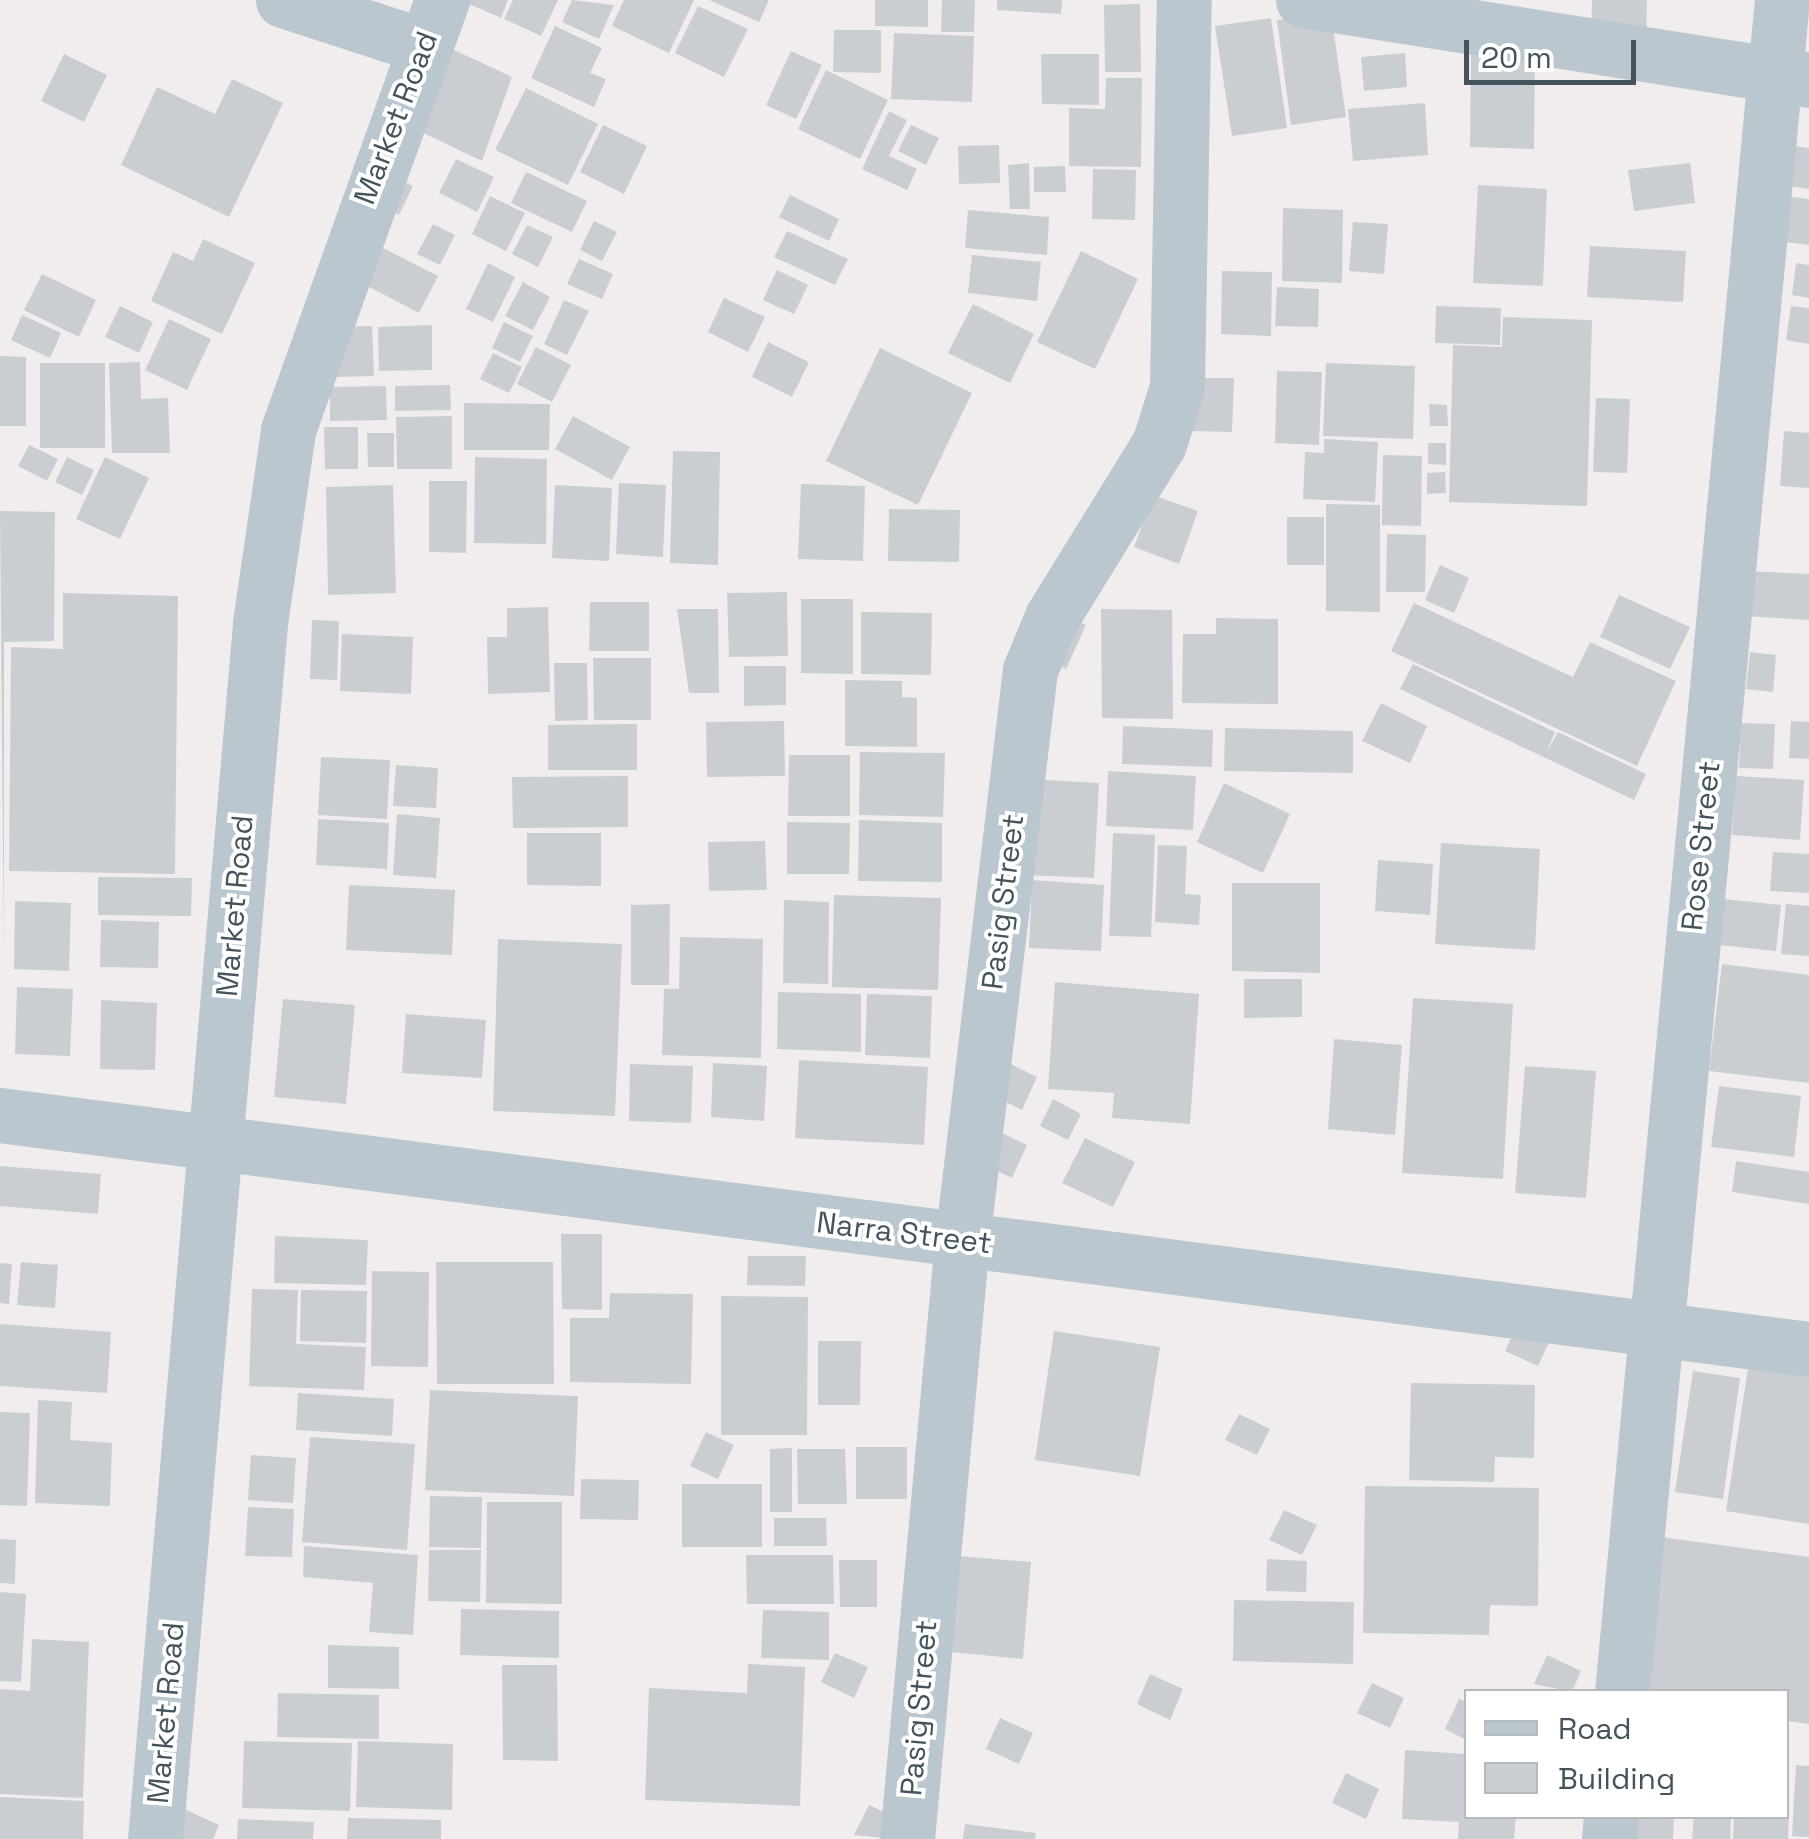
<!DOCTYPE html>
<style>
body{margin:0}
#map{position:relative;width:1809px;height:1839px;overflow:hidden;background:#f1edee;font-family:"Space Grotesk",sans-serif}
div>[style]{position:absolute}
.building>*{inset:0;background:#caced3}
.minor>*{height:55px;margin:-27.5px;padding:0 27.5px;transform-origin:27.5px;border-radius:27.5px;background:#bbc7ce}
span{translate:-50% -50%;white-space:nowrap;text-align:center;line-height:1.15;-webkit-text-stroke:8px #fff;paint-order:stroke}
.street-label{font-size:30px;color:#45535c}
.legend{position:absolute;left:1464px;top:1689px;width:325px;height:130px;box-sizing:border-box;background:#fff;border:2px solid #b5babe;margin:0;padding:12px 18px;list-style:none;font-size:30px;color:#45535c}
.legend li{display:flex;align-items:center;gap:20px;height:50px}
.legend b{width:50px;border:2px solid #b5babe}
.scale{position:absolute;left:1464px;top:40px;width:172px;height:45px;box-sizing:border-box;border:5px solid #45535c;border-top:0;padding-left:12px;font-size:30px;line-height:35px;white-space:nowrap;color:#45535c;-webkit-text-stroke:8px #fff;paint-order:stroke}
</style>
<div id="map">
<div class="building">
<div style="clip-path:polygon(460px 0,508px 0,501px 18px)"></div>
<div style="clip-path:polygon(513px 0,558px 0,541px 36px,504px 19px)"></div>
<div style="clip-path:polygon(572px 0,614px 5px,599px 39px,562px 22px)"></div>
<div style="clip-path:polygon(624px 0,694px 0,669px 53px,612px 26px)"></div>
<div style="clip-path:polygon(709px 0,769px 0,759px 22px)"></div>
<div style="clip-path:polygon(875px 0,928px 0,928px 27px,875px 26px)"></div>
<div style="clip-path:polygon(942px 0,975px 0,974px 32px,941px 32px)"></div>
<div style="clip-path:polygon(997px 0,1062px 0,1061px 14px,997px 10px)"></div>
<div style="clip-path:polygon(1592px 0,1647px 0,1646px 37px,1591px 35px)"></div>
<div style="clip-path:polygon(1140px 4px,1141px 72px,1105px 72px,1104px 5px)"></div>
<div style="clip-path:polygon(698px 6px,748px 29px,724px 77px,675px 53px)"></div>
<div style="clip-path:polygon(1331px 13px,1346px 117px,1291px 125px,1277px 20px)"></div>
<div style="clip-path:polygon(1271px 18px,1287px 128px,1232px 136px,1215px 26px)"></div>
<div style="clip-path:polygon(555px 26px,602px 48px,590px 73px,606px 79px,594px 107px,531px 78px)"></div>
<div style="clip-path:polygon(834px 30px,881px 30px,881px 73px,833px 72px)"></div>
<div style="clip-path:polygon(894px 33px,974px 36px,972px 102px,891px 99px)"></div>
<div style="clip-path:polygon(452px 49px,512px 77px,482px 161px,415px 129px)"></div>
<div style="clip-path:polygon(791px 51px,822px 65px,796px 119px,766px 105px)"></div>
<div style="clip-path:polygon(1405px 53px,1407px 87px,1364px 91px,1361px 57px)"></div>
<div style="clip-path:polygon(64px 54px,107px 75px,84px 122px,41px 101px)"></div>
<div style="clip-path:polygon(1041px 54px,1099px 54px,1099px 105px,1042px 104px)"></div>
<div style="clip-path:polygon(1471px 55px,1535px 56px,1534px 149px,1470px 147px)"></div>
<div style="clip-path:polygon(826px 70px,888px 100px,860px 159px,798px 129px)"></div>
<div style="clip-path:polygon(1106px 78px,1142px 78px,1141px 167px,1069px 166px,1069px 108px,1105px 109px)"></div>
<div style="clip-path:polygon(232px 79px,283px 103px,229px 217px,121px 165px,157px 87px,215px 114px)"></div>
<div style="clip-path:polygon(526px 88px,598px 124px,568px 185px,495px 150px)"></div>
<div style="clip-path:polygon(1425px 103px,1428px 155px,1353px 161px,1348px 109px)"></div>
<div style="clip-path:polygon(889px 111px,907px 120px,889px 156px,917px 169px,907px 190px,862px 169px)"></div>
<div style="clip-path:polygon(603px 125px,647px 146px,624px 194px,580px 172px)"></div>
<div style="clip-path:polygon(911px 125px,939px 138px,926px 165px,898px 151px)"></div>
<div style="clip-path:polygon(999px 145px,1000px 183px,959px 184px,958px 146px)"></div>
<div style="clip-path:polygon(1785px 145px,1809px 148px,1809px 189px,1780px 185px)"></div>
<div style="clip-path:polygon(456px 159px,494px 177px,477px 212px,439px 193px)"></div>
<div style="clip-path:polygon(1029px 163px,1030px 209px,1010px 209px,1008px 165px)"></div>
<div style="clip-path:polygon(1690px 163px,1695px 203px,1634px 211px,1628px 170px)"></div>
<div style="clip-path:polygon(1065px 166px,1066px 192px,1034px 192px,1034px 167px)"></div>
<div style="clip-path:polygon(1093px 169px,1136px 170px,1135px 220px,1092px 219px)"></div>
<div style="clip-path:polygon(385px 172px,413px 186px,399px 215px,370px 201px)"></div>
<div style="clip-path:polygon(526px 172px,587px 201px,572px 232px,511px 203px)"></div>
<div style="clip-path:polygon(1478px 185px,1547px 189px,1543px 286px,1473px 283px)"></div>
<div style="clip-path:polygon(790px 195px,839px 219px,829px 241px,779px 217px)"></div>
<div style="clip-path:polygon(490px 196px,525px 213px,506px 251px,472px 234px)"></div>
<div style="clip-path:polygon(1782px 196px,1809px 199px,1809px 245px,1777px 241px)"></div>
<div style="clip-path:polygon(1283px 208px,1343px 210px,1342px 283px,1282px 281px)"></div>
<div style="clip-path:polygon(968px 210px,1049px 217px,1047px 255px,965px 248px)"></div>
<div style="clip-path:polygon(594px 221px,617px 232px,602px 261px,580px 250px)"></div>
<div style="clip-path:polygon(1353px 222px,1388px 224px,1384px 274px,1349px 271px)"></div>
<div style="clip-path:polygon(433px 224px,455px 235px,440px 265px,417px 254px)"></div>
<div style="clip-path:polygon(527px 225px,553px 237px,538px 267px,512px 254px)"></div>
<div style="clip-path:polygon(787px 231px,848px 259px,835px 285px,774px 257px)"></div>
<div style="clip-path:polygon(203px 239px,255px 263px,222px 334px,151px 301px,173px 252px,193px 261px)"></div>
<div style="clip-path:polygon(379px 246px,438px 276px,419px 313px,360px 282px)"></div>
<div style="clip-path:polygon(1590px 246px,1686px 251px,1683px 302px,1587px 297px)"></div>
<div style="clip-path:polygon(1081px 251px,1138px 279px,1095px 369px,1037px 342px)"></div>
<div style="clip-path:polygon(972px 255px,1041px 262px,1037px 301px,968px 293px)"></div>
<div style="clip-path:polygon(579px 259px,613px 274px,602px 299px,567px 284px)"></div>
<div style="clip-path:polygon(488px 263px,515px 277px,493px 322px,466px 309px)"></div>
<div style="clip-path:polygon(1796px 263px,1809px 265px,1809px 298px,1792px 295px)"></div>
<div style="clip-path:polygon(777px 270px,808px 285px,794px 314px,763px 300px)"></div>
<div style="clip-path:polygon(1222px 271px,1272px 272px,1271px 336px,1221px 334px)"></div>
<div style="clip-path:polygon(42px 274px,96px 300px,79px 337px,24px 310px)"></div>
<div style="clip-path:polygon(523px 282px,550px 297px,533px 330px,505px 316px)"></div>
<div style="clip-path:polygon(1277px 287px,1319px 289px,1318px 327px,1275px 326px)"></div>
<div style="clip-path:polygon(724px 298px,765px 317px,748px 352px,708px 332px)"></div>
<div style="clip-path:polygon(564px 300px,589px 311px,567px 355px,544px 344px)"></div>
<div style="clip-path:polygon(973px 304px,1034px 334px,1010px 383px,948px 353px)"></div>
<div style="clip-path:polygon(120px 306px,153px 322px,139px 353px,105px 337px)"></div>
<div style="clip-path:polygon(1436px 306px,1501px 308px,1500px 345px,1435px 343px)"></div>
<div style="clip-path:polygon(1791px 306px,1809px 308px,1809px 344px,1786px 340px)"></div>
<div style="clip-path:polygon(22px 315px,61px 333px,50px 358px,11px 340px)"></div>
<div style="clip-path:polygon(1503px 317px,1592px 320px,1587px 506px,1449px 502px,1453px 345px,1502px 347px)"></div>
<div style="clip-path:polygon(169px 319px,211px 339px,187px 390px,145px 370px)"></div>
<div style="clip-path:polygon(504px 322px,533px 336px,520px 362px,492px 348px)"></div>
<div style="clip-path:polygon(432px 325px,432px 370px,379px 371px,378px 327px)"></div>
<div style="clip-path:polygon(372px 326px,374px 376px,335px 377px,333px 327px)"></div>
<div style="clip-path:polygon(768px 342px,809px 362px,792px 397px,752px 377px)"></div>
<div style="clip-path:polygon(536px 347px,571px 365px,552px 402px,517px 384px)"></div>
<div style="clip-path:polygon(880px 348px,972px 393px,918px 505px,826px 461px)"></div>
<div style="clip-path:polygon(493px 353px,522px 367px,509px 393px,480px 379px)"></div>
<div style="clip-path:polygon(0 356px,26px 357px,26px 426px,0 426px)"></div>
<div style="clip-path:polygon(140px 362px,141px 399px,168px 398px,170px 453px,112px 453px,109px 363px)"></div>
<div style="clip-path:polygon(40px 363px,105px 363px,105px 448px,40px 448px)"></div>
<div style="clip-path:polygon(1326px 363px,1415px 366px,1413px 439px,1323px 436px)"></div>
<div style="clip-path:polygon(1277px 371px,1322px 372px,1319px 445px,1275px 443px)"></div>
<div style="clip-path:polygon(1192px 378px,1234px 378px,1232px 432px,1190px 431px)"></div>
<div style="clip-path:polygon(450px 385px,451px 410px,395px 411px,395px 386px)"></div>
<div style="clip-path:polygon(386px 386px,387px 420px,330px 421px,330px 387px)"></div>
<div style="clip-path:polygon(1596px 398px,1630px 399px,1627px 473px,1593px 472px)"></div>
<div style="clip-path:polygon(464px 403px,550px 404px,549px 450px,464px 450px)"></div>
<div style="clip-path:polygon(1429px 404px,1447px 405px,1448px 426px,1430px 426px)"></div>
<div style="clip-path:polygon(452px 416px,452px 469px,397px 469px,396px 417px)"></div>
<div style="clip-path:polygon(573px 416px,630px 447px,612px 480px,555px 449px)"></div>
<div style="clip-path:polygon(324px 427px,358px 427px,358px 469px,325px 469px)"></div>
<div style="clip-path:polygon(1784px 431px,1809px 433px,1809px 488px,1780px 486px)"></div>
<div style="clip-path:polygon(367px 433px,394px 433px,394px 467px,368px 467px)"></div>
<div style="clip-path:polygon(1324px 439px,1378px 442px,1375px 502px,1303px 499px,1305px 452px,1324px 453px)"></div>
<div style="clip-path:polygon(1428px 443px,1446px 443px,1446px 465px,1428px 464px)"></div>
<div style="clip-path:polygon(29px 445px,58px 459px,47px 481px,18px 466px)"></div>
<div style="clip-path:polygon(673px 451px,720px 452px,718px 565px,670px 563px)"></div>
<div style="clip-path:polygon(1383px 455px,1422px 456px,1421px 526px,1382px 525px)"></div>
<div style="clip-path:polygon(67px 457px,94px 470px,82px 495px,55px 482px)"></div>
<div style="clip-path:polygon(105px 457px,149px 478px,120px 539px,76px 519px)"></div>
<div style="clip-path:polygon(475px 457px,547px 459px,546px 544px,474px 543px)"></div>
<div style="clip-path:polygon(1445px 472px,1446px 493px,1427px 494px,1427px 473px)"></div>
<div style="clip-path:polygon(429px 481px,467px 481px,466px 553px,429px 552px)"></div>
<div style="clip-path:polygon(619px 483px,666px 485px,663px 557px,616px 554px)"></div>
<div style="clip-path:polygon(801px 484px,865px 486px,863px 561px,798px 559px)"></div>
<div style="clip-path:polygon(393px 485px,396px 593px,328px 595px,326px 487px)"></div>
<div style="clip-path:polygon(555px 485px,612px 488px,609px 561px,552px 558px)"></div>
<div style="clip-path:polygon(1153px 495px,1198px 511px,1179px 564px,1134px 547px)"></div>
<div style="clip-path:polygon(1326px 504px,1380px 505px,1380px 612px,1326px 611px)"></div>
<div style="clip-path:polygon(889px 509px,960px 510px,959px 562px,888px 561px)"></div>
<div style="clip-path:polygon(0 511px,55px 512px,54px 641px,4px 642px,4px 960px)"></div>
<div style="clip-path:polygon(1287px 517px,1324px 517px,1324px 565px,1287px 565px)"></div>
<div style="clip-path:polygon(1387px 534px,1426px 535px,1425px 592px,1386px 592px)"></div>
<div style="clip-path:polygon(1440px 565px,1469px 578px,1454px 613px,1425px 600px)"></div>
<div style="clip-path:polygon(1748px 571px,1809px 574px,1809px 620px,1745px 616px)"></div>
<div style="clip-path:polygon(787px 592px,788px 656px,729px 657px,727px 593px)"></div>
<div style="clip-path:polygon(63px 593px,178px 596px,175px 874px,9px 871px,11px 647px,63px 649px)"></div>
<div style="clip-path:polygon(1619px 595px,1690px 627px,1670px 669px,1600px 637px)"></div>
<div style="clip-path:polygon(801px 599px,853px 599px,853px 674px,801px 673px)"></div>
<div style="clip-path:polygon(590px 602px,649px 602px,649px 651px,589px 651px)"></div>
<div style="clip-path:polygon(1414px 603px,1573px 677px,1590px 642px,1676px 681px,1637px 766px,1391px 651px)"></div>
<div style="clip-path:polygon(548px 607px,550px 692px,488px 694px,487px 637px,507px 637px,507px 608px)"></div>
<div style="clip-path:polygon(677px 609px,718px 609px,719px 693px,689px 693px)"></div>
<div style="clip-path:polygon(1101px 609px,1172px 610px,1173px 719px,1102px 718px)"></div>
<div style="clip-path:polygon(861px 612px,932px 613px,931px 675px,861px 674px)"></div>
<div style="clip-path:polygon(1060px 613px,1086px 625px,1066px 669px,1040px 656px)"></div>
<div style="clip-path:polygon(1216px 618px,1278px 619px,1278px 704px,1182px 703px,1183px 634px,1216px 634px)"></div>
<div style="clip-path:polygon(312px 620px,339px 621px,337px 680px,310px 679px)"></div>
<div style="clip-path:polygon(342px 634px,413px 637px,411px 694px,340px 691px)"></div>
<div style="clip-path:polygon(1750px 652px,1776px 655px,1773px 692px,1746px 689px)"></div>
<div style="clip-path:polygon(593px 658px,651px 658px,651px 720px,594px 720px)"></div>
<div style="clip-path:polygon(554px 663px,587px 663px,588px 720px,555px 721px)"></div>
<div style="clip-path:polygon(1413px 664px,1555px 732px,1546px 753px,1558px 732px,1646px 774px,1634px 800px,1400px 689px)"></div>
<div style="clip-path:polygon(744px 666px,786px 666px,786px 705px,744px 706px)"></div>
<div style="clip-path:polygon(845px 680px,902px 681px,902px 697px,917px 698px,917px 747px,845px 746px)"></div>
<div style="clip-path:polygon(1381px 703px,1427px 726px,1410px 763px,1362px 741px)"></div>
<div style="clip-path:polygon(784px 721px,785px 776px,707px 777px,706px 722px)"></div>
<div style="clip-path:polygon(1791px 721px,1809px 722px,1809px 759px,1789px 758px)"></div>
<div style="clip-path:polygon(1741px 723px,1775px 724px,1773px 769px,1739px 768px)"></div>
<div style="clip-path:polygon(637px 724px,637px 770px,548px 770px,548px 725px)"></div>
<div style="clip-path:polygon(1123px 726px,1213px 730px,1212px 767px,1122px 764px)"></div>
<div style="clip-path:polygon(1225px 728px,1353px 731px,1353px 773px,1224px 771px)"></div>
<div style="clip-path:polygon(860px 752px,945px 753px,943px 817px,859px 815px)"></div>
<div style="clip-path:polygon(789px 755px,850px 755px,850px 816px,788px 816px)"></div>
<div style="clip-path:polygon(321px 757px,390px 760px,387px 819px,318px 815px)"></div>
<div style="clip-path:polygon(396px 765px,438px 768px,436px 808px,393px 806px)"></div>
<div style="clip-path:polygon(1108px 771px,1196px 776px,1193px 830px,1106px 826px)"></div>
<div style="clip-path:polygon(628px 776px,628px 827px,513px 828px,512px 777px)"></div>
<div style="clip-path:polygon(1736px 776px,1804px 780px,1800px 840px,1732px 835px)"></div>
<div style="clip-path:polygon(1030px 779px,1099px 783px,1094px 878px,1026px 875px)"></div>
<div style="clip-path:polygon(1224px 783px,1290px 814px,1263px 873px,1197px 842px)"></div>
<div style="clip-path:polygon(397px 814px,440px 818px,436px 878px,393px 875px)"></div>
<div style="clip-path:polygon(318px 819px,389px 823px,387px 869px,316px 865px)"></div>
<div style="clip-path:polygon(859px 820px,942px 823px,942px 882px,858px 881px)"></div>
<div style="clip-path:polygon(787px 822px,850px 823px,849px 874px,787px 874px)"></div>
<div style="clip-path:polygon(527px 833px,601px 833px,601px 886px,527px 885px)"></div>
<div style="clip-path:polygon(1113px 833px,1155px 835px,1151px 937px,1109px 936px)"></div>
<div style="clip-path:polygon(765px 841px,767px 890px,709px 891px,708px 842px)"></div>
<div style="clip-path:polygon(1441px 843px,1540px 849px,1535px 950px,1435px 944px)"></div>
<div style="clip-path:polygon(1158px 845px,1187px 846px,1185px 894px,1201px 895px,1199px 925px,1155px 922px)"></div>
<div style="clip-path:polygon(1773px 852px,1809px 854px,1809px 893px,1770px 891px)"></div>
<div style="clip-path:polygon(1378px 860px,1433px 864px,1430px 915px,1375px 911px)"></div>
<div style="clip-path:polygon(98px 877px,192px 878px,191px 916px,98px 915px)"></div>
<div style="clip-path:polygon(1032px 880px,1104px 885px,1101px 951px,1029px 948px)"></div>
<div style="clip-path:polygon(1232px 883px,1320px 883px,1320px 973px,1232px 971px)"></div>
<div style="clip-path:polygon(349px 885px,455px 890px,452px 955px,346px 950px)"></div>
<div style="clip-path:polygon(834px 895px,941px 898px,938px 990px,832px 987px)"></div>
<div style="clip-path:polygon(1715px 898px,1781px 905px,1776px 951px,1709px 944px)"></div>
<div style="clip-path:polygon(784px 900px,829px 902px,828px 984px,783px 983px)"></div>
<div style="clip-path:polygon(15px 901px,71px 903px,69px 971px,14px 969px)"></div>
<div style="clip-path:polygon(670px 904px,669px 985px,631px 985px,631px 905px)"></div>
<div style="clip-path:polygon(1786px 904px,1809px 906px,1809px 956px,1781px 954px)"></div>
<div style="clip-path:polygon(101px 920px,159px 922px,158px 968px,100px 967px)"></div>
<div style="clip-path:polygon(680px 937px,763px 939px,761px 1058px,662px 1055px,664px 989px,679px 989px)"></div>
<div style="clip-path:polygon(498px 939px,622px 944px,615px 1116px,493px 1111px)"></div>
<div style="clip-path:polygon(1722px 964px,1809px 975px,1809px 1083px,1709px 1071px)"></div>
<div style="clip-path:polygon(1244px 979px,1302px 979px,1302px 1017px,1244px 1018px)"></div>
<div style="clip-path:polygon(1055px 982px,1199px 994px,1190px 1124px,1112px 1118px,1114px 1093px,1048px 1089px)"></div>
<div style="clip-path:polygon(17px 987px,73px 989px,70px 1056px,15px 1054px)"></div>
<div style="clip-path:polygon(778px 992px,861px 994px,861px 1052px,777px 1049px)"></div>
<div style="clip-path:polygon(867px 994px,932px 996px,930px 1058px,865px 1055px)"></div>
<div style="clip-path:polygon(1413px 998px,1513px 1004px,1503px 1179px,1402px 1173px)"></div>
<div style="clip-path:polygon(283px 999px,355px 1005px,346px 1104px,274px 1097px)"></div>
<div style="clip-path:polygon(101px 1000px,157px 1003px,155px 1070px,100px 1069px)"></div>
<div style="clip-path:polygon(406px 1014px,486px 1020px,482px 1078px,402px 1073px)"></div>
<div style="clip-path:polygon(1334px 1039px,1402px 1045px,1395px 1135px,1328px 1129px)"></div>
<div style="clip-path:polygon(799px 1060px,928px 1067px,924px 1145px,795px 1138px)"></div>
<div style="clip-path:polygon(1005px 1061px,1037px 1077px,1022px 1110px,989px 1094px)"></div>
<div style="clip-path:polygon(713px 1063px,767px 1066px,764px 1121px,711px 1117px)"></div>
<div style="clip-path:polygon(630px 1064px,693px 1066px,691px 1123px,629px 1121px)"></div>
<div style="clip-path:polygon(1525px 1066px,1596px 1071px,1586px 1198px,1515px 1193px)"></div>
<div style="clip-path:polygon(1719px 1086px,1801px 1096px,1794px 1157px,1711px 1147px)"></div>
<div style="clip-path:polygon(1053px 1099px,1081px 1114px,1068px 1140px,1040px 1126px)"></div>
<div style="clip-path:polygon(994px 1129px,1027px 1145px,1012px 1178px,978px 1162px)"></div>
<div style="clip-path:polygon(1085px 1138px,1135px 1162px,1113px 1207px,1062px 1183px)"></div>
<div style="clip-path:polygon(1736px 1161px,1809px 1172px,1809px 1204px,1732px 1192px)"></div>
<div style="clip-path:polygon(0 1166px,101px 1174px,98px 1214px,0 1206px)"></div>
<div style="clip-path:polygon(561px 1234px,602px 1234px,602px 1310px,562px 1309px)"></div>
<div style="clip-path:polygon(275px 1236px,368px 1240px,366px 1285px,274px 1283px)"></div>
<div style="clip-path:polygon(748px 1256px,806px 1256px,805px 1286px,747px 1285px)"></div>
<div style="clip-path:polygon(21px 1262px,58px 1265px,55px 1308px,17px 1305px)"></div>
<div style="clip-path:polygon(436px 1262px,553px 1262px,554px 1384px,437px 1384px)"></div>
<div style="clip-path:polygon(0 1263px,12px 1264px,9px 1304px,0 1303px)"></div>
<div style="clip-path:polygon(372px 1271px,429px 1272px,428px 1367px,371px 1366px)"></div>
<div style="clip-path:polygon(252px 1289px,298px 1290px,296px 1344px,366px 1347px,364px 1390px,249px 1386px)"></div>
<div style="clip-path:polygon(301px 1290px,367px 1291px,366px 1343px,300px 1341px)"></div>
<div style="clip-path:polygon(610px 1293px,693px 1294px,691px 1384px,570px 1382px,570px 1318px,609px 1318px)"></div>
<div style="clip-path:polygon(721px 1296px,808px 1297px,807px 1435px,721px 1435px)"></div>
<div style="clip-path:polygon(1519px 1321px,1552px 1336px,1538px 1366px,1505px 1351px)"></div>
<div style="clip-path:polygon(0 1324px,111px 1332px,107px 1393px,0 1386px)"></div>
<div style="clip-path:polygon(1054px 1331px,1160px 1347px,1140px 1476px,1035px 1460px)"></div>
<div style="clip-path:polygon(818px 1341px,861px 1341px,860px 1405px,818px 1405px)"></div>
<div style="clip-path:polygon(1749px 1362px,1809px 1372px,1809px 1524px,1726px 1511px)"></div>
<div style="clip-path:polygon(1693px 1371px,1740px 1378px,1723px 1499px,1675px 1492px)"></div>
<div style="clip-path:polygon(1411px 1383px,1535px 1385px,1534px 1458px,1495px 1457px,1494px 1482px,1409px 1480px)"></div>
<div style="clip-path:polygon(430px 1390px,578px 1396px,574px 1496px,425px 1490px)"></div>
<div style="clip-path:polygon(298px 1393px,394px 1399px,392px 1436px,296px 1430px)"></div>
<div style="clip-path:polygon(38px 1400px,72px 1402px,70px 1440px,112px 1443px,110px 1506px,35px 1503px)"></div>
<div style="clip-path:polygon(0 1412px,30px 1413px,27px 1506px,0 1505px)"></div>
<div style="clip-path:polygon(1239px 1414px,1270px 1429px,1257px 1455px,1225px 1440px)"></div>
<div style="clip-path:polygon(706px 1432px,734px 1445px,718px 1479px,690px 1466px)"></div>
<div style="clip-path:polygon(310px 1437px,415px 1444px,407px 1550px,302px 1542px)"></div>
<div style="clip-path:polygon(856px 1447px,907px 1447px,907px 1499px,856px 1499px)"></div>
<div style="clip-path:polygon(792px 1448px,792px 1512px,770px 1512px,770px 1449px)"></div>
<div style="clip-path:polygon(797px 1449px,845px 1449px,847px 1504px,798px 1504px)"></div>
<div style="clip-path:polygon(251px 1455px,296px 1458px,293px 1503px,248px 1500px)"></div>
<div style="clip-path:polygon(581px 1479px,639px 1480px,638px 1520px,580px 1519px)"></div>
<div style="clip-path:polygon(682px 1484px,762px 1484px,762px 1547px,682px 1547px)"></div>
<div style="clip-path:polygon(1365px 1486px,1539px 1488px,1538px 1606px,1490px 1605px,1489px 1635px,1363px 1633px)"></div>
<div style="clip-path:polygon(430px 1496px,482px 1497px,481px 1548px,429px 1547px)"></div>
<div style="clip-path:polygon(487px 1502px,562px 1502px,562px 1604px,486px 1603px)"></div>
<div style="clip-path:polygon(248px 1507px,294px 1509px,292px 1557px,245px 1556px)"></div>
<div style="clip-path:polygon(1284px 1510px,1317px 1525px,1302px 1555px,1269px 1540px)"></div>
<div style="clip-path:polygon(774px 1518px,826px 1518px,827px 1546px,774px 1546px)"></div>
<div style="clip-path:polygon(1653px 1536px,1809px 1557px,1809px 1724px,1786px 1721px,1786px 1692px,1632px 1692px)"></div>
<div style="clip-path:polygon(0 1539px,16px 1540px,15px 1584px,0 1583px)"></div>
<div style="clip-path:polygon(304px 1546px,418px 1555px,413px 1635px,369px 1632px,373px 1583px,303px 1577px)"></div>
<div style="clip-path:polygon(429px 1550px,481px 1550px,480px 1602px,428px 1601px)"></div>
<div style="clip-path:polygon(746px 1555px,833px 1555px,834px 1604px,747px 1604px)"></div>
<div style="clip-path:polygon(947px 1555px,1031px 1562px,1023px 1659px,940px 1651px)"></div>
<div style="clip-path:polygon(1267px 1559px,1307px 1561px,1306px 1592px,1266px 1591px)"></div>
<div style="clip-path:polygon(839px 1560px,877px 1560px,877px 1607px,840px 1607px)"></div>
<div style="clip-path:polygon(0 1592px,26px 1594px,21px 1682px,0 1681px)"></div>
<div style="clip-path:polygon(1234px 1600px,1354px 1602px,1353px 1664px,1233px 1661px)"></div>
<div style="clip-path:polygon(461px 1609px,559px 1611px,559px 1658px,460px 1655px)"></div>
<div style="clip-path:polygon(763px 1610px,829px 1612px,829px 1660px,761px 1658px)"></div>
<div style="clip-path:polygon(32px 1639px,89px 1642px,83px 1798px,0 1794px,0 1689px,30px 1691px)"></div>
<div style="clip-path:polygon(328px 1645px,399px 1647px,399px 1689px,328px 1688px)"></div>
<div style="clip-path:polygon(835px 1653px,868px 1667px,854px 1698px,821px 1682px)"></div>
<div style="clip-path:polygon(1547px 1655px,1581px 1671px,1572px 1692px,1534px 1684px)"></div>
<div style="clip-path:polygon(748px 1664px,805px 1667px,800px 1806px,645px 1800px,649px 1688px,747px 1693px)"></div>
<div style="clip-path:polygon(502px 1665px,557px 1665px,558px 1761px,503px 1760px)"></div>
<div style="clip-path:polygon(1150px 1674px,1183px 1689px,1170px 1720px,1137px 1704px)"></div>
<div style="clip-path:polygon(1372px 1683px,1404px 1698px,1390px 1728px,1357px 1713px)"></div>
<div style="clip-path:polygon(278px 1693px,379px 1695px,379px 1739px,277px 1737px)"></div>
<div style="clip-path:polygon(1459px 1699px,1466px 1702px,1466px 1740px,1445px 1729px)"></div>
<div style="clip-path:polygon(1000px 1718px,1033px 1733px,1019px 1764px,986px 1749px)"></div>
<div style="clip-path:polygon(244px 1741px,352px 1743px,350px 1811px,242px 1808px)"></div>
<div style="clip-path:polygon(358px 1741px,453px 1744px,452px 1810px,356px 1807px)"></div>
<div style="clip-path:polygon(1405px 1750px,1466px 1754px,1466px 1816px,1516px 1816px,1514px 1839px,1458px 1839px,1459px 1822px,1402px 1819px)"></div>
<div style="clip-path:polygon(1796px 1765px,1809px 1766px,1809px 1837px,1792px 1836px)"></div>
<div style="clip-path:polygon(1346px 1773px,1379px 1789px,1366px 1819px,1332px 1803px)"></div>
<div style="clip-path:polygon(0 1797px,84px 1801px,83px 1839px,0 1839px)"></div>
<div style="clip-path:polygon(869px 1805px,902px 1820px,893px 1839px,854px 1835px)"></div>
<div style="clip-path:polygon(180px 1807px,219px 1825px,213px 1839px,172px 1839px)"></div>
<div style="clip-path:polygon(1617px 1816px,1674px 1816px,1673px 1839px,1616px 1839px)"></div>
<div style="clip-path:polygon(1694px 1816px,1731px 1816px,1730px 1839px,1692px 1839px)"></div>
<div style="clip-path:polygon(1734px 1816px,1789px 1816px,1788px 1839px,1733px 1839px)"></div>
<div style="clip-path:polygon(348px 1818px,441px 1820px,441px 1839px,347px 1839px)"></div>
<div style="clip-path:polygon(238px 1819px,314px 1822px,313px 1839px,237px 1839px)"></div>
<div style="clip-path:polygon(965px 1824px,1036px 1833px,1035px 1839px,963px 1839px)"></div>
</div>
<div class="minor">
<div style="left:283px;top:0;width:148px;rotate:18.1deg"></div>
<div style="left:1303px;top:0;width:512px;rotate:8.98deg"></div>
<div style="left:0;top:1115px;width:1824px;rotate:7.37deg"></div>
<div style="left:1622px;top:1692px;width:1700px;rotate:-84.6deg"></div>
<div style="left:155px;top:1839px;width:1221px;rotate:-85.06deg"></div>
<div style="left:260px;top:623px;width:195px;rotate:-81.7deg"></div>
<div style="left:288px;top:430px;width:457px;rotate:-70.3deg"></div>
<div style="left:907px;top:1839px;width:601px;rotate:-84.75deg"></div>
<div style="left:962px;top:1241px;width:575px;rotate:-83.21deg"></div>
<div style="left:1030px;top:670px;width:57px;rotate:-67.5deg"></div>
<div style="left:1052px;top:617px;width:203px;rotate:-58.3deg"></div>
<div style="left:1159px;top:444px;width:60px;rotate:-72.5deg"></div>
<div style="left:1177px;top:387px;width:387px;rotate:-89deg"></div>
<div style="left:1609px;top:1839px;width:23px;rotate:-85deg"></div>
</div>
<div class="street-label">
<span style="left:396px;top:118px;rotate:-69deg">Market Road</span>
<span style="left:1701px;top:846px;rotate:-84deg">Rose Street</span>
<span style="left:1003px;top:902px;rotate:-83deg">Pasig Street</span>
<span style="left:235px;top:906px;rotate:-85deg">Market Road</span>
<span style="left:904px;top:1233px;rotate:7deg">Narra Street</span>
<span style="left:919px;top:1708px;rotate:-85deg">Pasig Street</span>
<span style="left:166px;top:1713px;rotate:-85deg">Market Road</span>
</div>
<ul class="legend">
<li><b style="height:12px;background:#bbc7ce"></b>Road</li>
<li><b style="height:28px;background:#caced3"></b>Building</li>
</ul>
<div class="scale">20 m</div>
</div>
